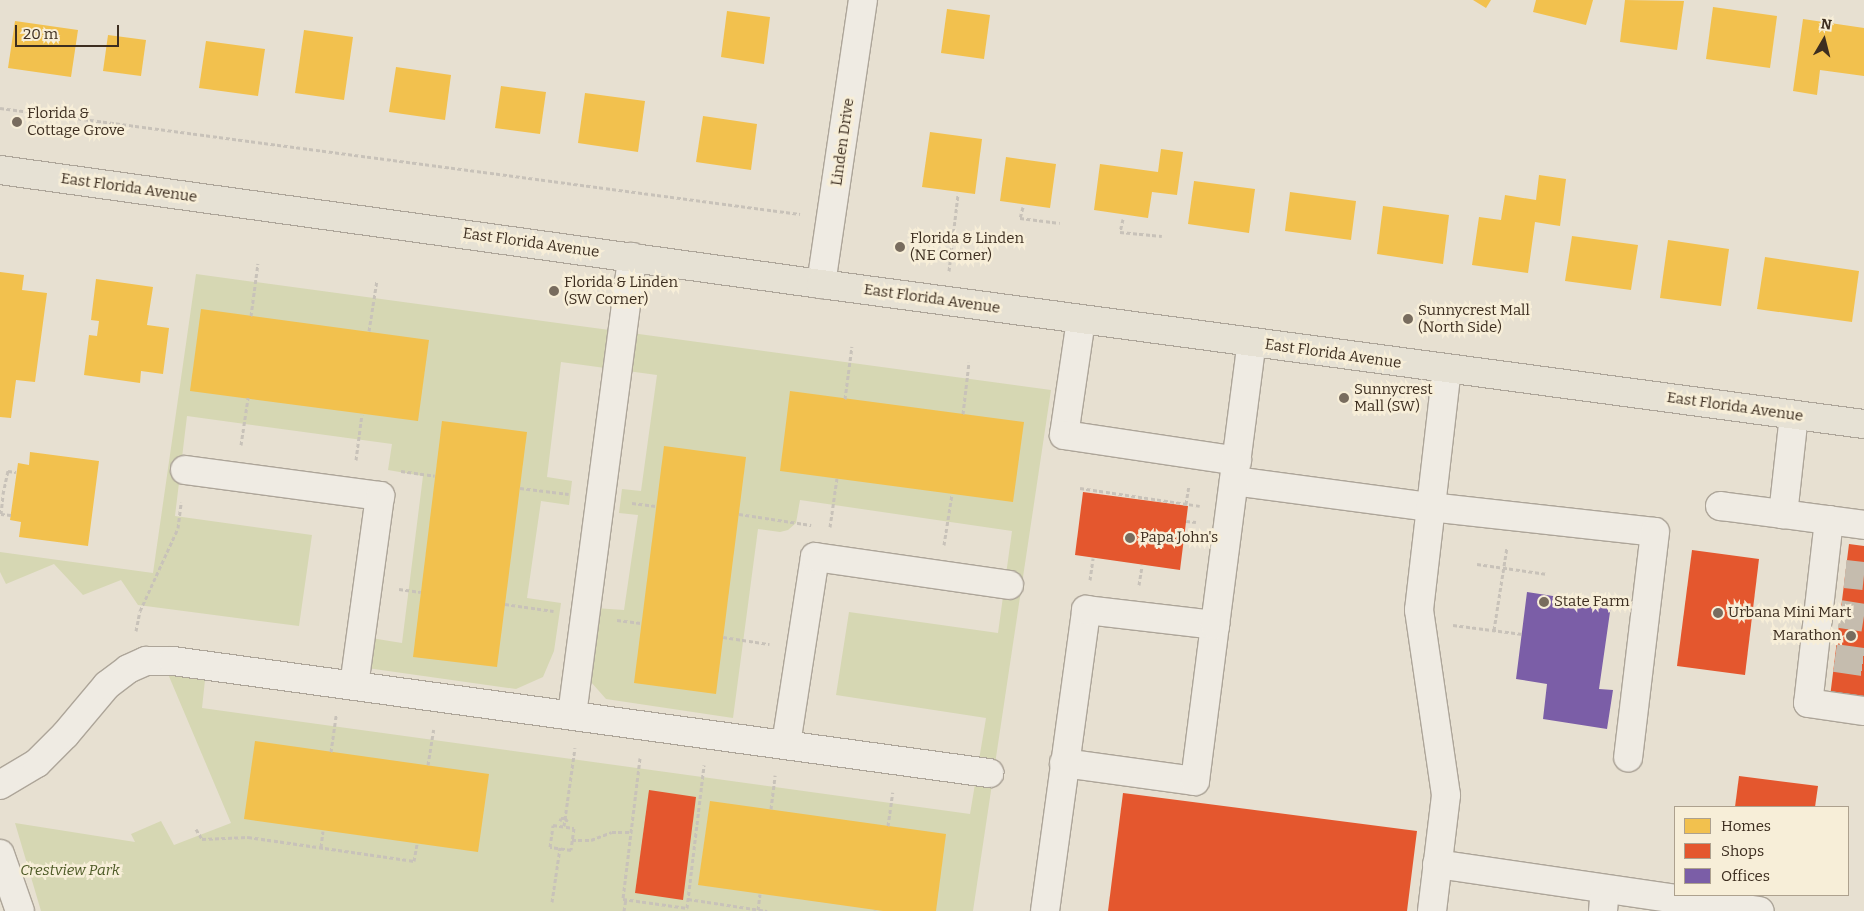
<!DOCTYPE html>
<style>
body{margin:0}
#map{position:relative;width:1864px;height:911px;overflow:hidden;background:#e7e0d1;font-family:Bitter,serif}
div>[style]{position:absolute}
.green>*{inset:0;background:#d6d7b3}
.homes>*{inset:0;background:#f2c14e}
.shops>*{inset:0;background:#e4572e}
.offices>*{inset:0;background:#7b5ea7}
.minor-tunnel>*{height:28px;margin-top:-14px;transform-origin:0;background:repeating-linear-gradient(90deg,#c5bcae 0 28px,transparent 0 42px)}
.path>*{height:3px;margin-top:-1.5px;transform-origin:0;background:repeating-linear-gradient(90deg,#c8c2b9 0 4px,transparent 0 6.5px)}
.roads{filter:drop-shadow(1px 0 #ada599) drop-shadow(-1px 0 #ada599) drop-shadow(0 1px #ada599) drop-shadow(0 -1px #ada599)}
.minor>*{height:28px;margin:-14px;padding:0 14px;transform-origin:14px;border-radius:14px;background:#efebe3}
.major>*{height:28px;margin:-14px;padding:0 14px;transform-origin:14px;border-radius:14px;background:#e6e1d4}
.dots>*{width:14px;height:14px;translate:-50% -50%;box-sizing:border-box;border:2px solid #f7eed8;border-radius:50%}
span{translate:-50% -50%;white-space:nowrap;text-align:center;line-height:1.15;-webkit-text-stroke:5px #f7eed8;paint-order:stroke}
.poi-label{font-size:15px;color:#3d2e20}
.left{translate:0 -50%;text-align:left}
.right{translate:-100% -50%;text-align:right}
.street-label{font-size:15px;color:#3d2e20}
.park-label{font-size:15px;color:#4d5a26;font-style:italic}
.legend{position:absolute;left:1674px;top:806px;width:175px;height:90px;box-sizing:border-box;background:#f7eed8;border:1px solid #ada18e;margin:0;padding:6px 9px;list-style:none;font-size:15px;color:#3d2e20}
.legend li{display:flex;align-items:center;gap:10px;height:25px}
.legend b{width:25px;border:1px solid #ada18e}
.north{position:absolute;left:1799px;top:15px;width:50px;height:50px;-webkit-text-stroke:4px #f7eed8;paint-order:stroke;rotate:8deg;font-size:14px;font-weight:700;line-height:20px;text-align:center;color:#3d2e20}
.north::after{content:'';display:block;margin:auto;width:18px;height:22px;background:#3d2e20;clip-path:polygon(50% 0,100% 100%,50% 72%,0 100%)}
.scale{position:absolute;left:15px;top:25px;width:104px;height:22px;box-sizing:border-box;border:2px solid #3d2e20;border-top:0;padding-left:6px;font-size:15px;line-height:18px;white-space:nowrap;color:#3d2e20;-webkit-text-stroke:4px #f7eed8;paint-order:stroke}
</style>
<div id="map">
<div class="green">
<div style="clip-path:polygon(196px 274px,1051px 390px,973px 911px,41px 911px,15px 823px,135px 842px,131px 834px,161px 821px,174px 845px,231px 823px,168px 674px,205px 680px,202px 708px,970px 814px,986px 718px,836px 695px,849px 612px,998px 633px,1012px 531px,800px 500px,796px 523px,788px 530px,780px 532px,758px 529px,733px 718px,606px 699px,591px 682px,585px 665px,595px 608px,624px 610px,638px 515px,619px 513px,622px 489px,641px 491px,657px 375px,561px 362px,547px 477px,572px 481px,569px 505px,541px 501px,527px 598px,561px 603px,554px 651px,543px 677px,516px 689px,367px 668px,371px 638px,402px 643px,423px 476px,388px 470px,392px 444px,187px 416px,175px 516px,312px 535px,299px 626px,138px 605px,121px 580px,83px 595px,54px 564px,6px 584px,0 572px,0 552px,153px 573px)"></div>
</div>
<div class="homes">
<div style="clip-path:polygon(1473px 0,1491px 0,1486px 8px)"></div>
<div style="clip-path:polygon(1536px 0,1593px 0,1586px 25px,1533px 12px)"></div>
<div style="clip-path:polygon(1625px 0,1684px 1px,1677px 50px,1620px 42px)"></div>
<div style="clip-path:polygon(1713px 7px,1777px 16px,1770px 68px,1706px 59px)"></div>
<div style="clip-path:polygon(947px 9px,990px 15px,984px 59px,941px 53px)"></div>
<div style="clip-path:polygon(727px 11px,770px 17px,764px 64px,721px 57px)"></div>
<div style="clip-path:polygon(1803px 19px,1864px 28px,1864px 76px,1820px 70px,1817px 95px,1793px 91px)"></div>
<div style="clip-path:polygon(15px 21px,78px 30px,71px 77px,8px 68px)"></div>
<div style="clip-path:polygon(304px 30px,353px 37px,344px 100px,295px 93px)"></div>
<div style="clip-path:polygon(108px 35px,146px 40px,141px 76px,103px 71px)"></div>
<div style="clip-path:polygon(206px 41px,265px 49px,258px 96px,199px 88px)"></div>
<div style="clip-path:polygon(396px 67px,451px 75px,445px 120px,389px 112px)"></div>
<div style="clip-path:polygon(501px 86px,546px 92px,540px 134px,495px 128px)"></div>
<div style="clip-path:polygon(585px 93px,645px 101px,638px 152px,578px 143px)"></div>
<div style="clip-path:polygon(703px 116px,757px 124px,751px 170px,696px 162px)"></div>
<div style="clip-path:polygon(930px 132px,982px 139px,975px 194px,922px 187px)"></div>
<div style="clip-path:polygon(1161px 149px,1183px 152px,1177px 195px,1152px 192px,1148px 218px,1094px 210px,1100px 164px,1158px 172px)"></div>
<div style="clip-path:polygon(1006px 157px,1056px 164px,1050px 208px,1000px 201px)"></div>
<div style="clip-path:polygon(1539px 175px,1566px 179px,1560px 226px,1535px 222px,1528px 273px,1472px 265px,1479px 217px,1501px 220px,1505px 195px,1536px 200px)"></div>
<div style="clip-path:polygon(1194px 181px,1255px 189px,1249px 233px,1188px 224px)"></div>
<div style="clip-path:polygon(1290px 192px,1356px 201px,1351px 240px,1285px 231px)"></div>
<div style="clip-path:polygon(1383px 206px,1449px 215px,1443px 264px,1377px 254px)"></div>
<div style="clip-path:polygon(1572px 236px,1638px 245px,1631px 290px,1565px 281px)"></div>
<div style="clip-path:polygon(1668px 240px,1729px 249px,1721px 306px,1660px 298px)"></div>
<div style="clip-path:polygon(1765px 257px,1859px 271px,1852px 322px,1757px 309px)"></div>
<div style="clip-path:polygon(0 272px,24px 275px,22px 290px,47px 293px,35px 382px,16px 380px,11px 418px,0 417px)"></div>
<div style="clip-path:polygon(96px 279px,153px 287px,147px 325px,169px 328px,163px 374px,141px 371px,140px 383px,84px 375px,89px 335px,97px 336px,99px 321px,91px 320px)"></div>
<div style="clip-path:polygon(201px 309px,429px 340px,418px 421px,190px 391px)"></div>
<div style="clip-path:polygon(790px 391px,1024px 422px,1013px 502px,780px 471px)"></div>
<div style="clip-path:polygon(442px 421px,527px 432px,497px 667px,413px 657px)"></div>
<div style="clip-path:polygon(664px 446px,746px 457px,716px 694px,634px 683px)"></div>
<div style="clip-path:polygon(30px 452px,99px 461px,88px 546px,19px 537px,21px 522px,10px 520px,18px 463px,29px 465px)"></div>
<div style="clip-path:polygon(255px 741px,489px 774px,478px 852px,244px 819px)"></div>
<div style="clip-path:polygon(710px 801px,946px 834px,936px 911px,883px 911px,698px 885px)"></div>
</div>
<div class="shops">
<div style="clip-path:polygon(1083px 492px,1188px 506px,1180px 570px,1075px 555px)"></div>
<div style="clip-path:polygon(1849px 544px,1864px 546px,1864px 701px,1830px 697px)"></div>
<div style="clip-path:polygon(1692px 550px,1759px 559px,1745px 675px,1677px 666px)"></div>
<div style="clip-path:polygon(1739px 776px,1818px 786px,1815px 807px,1735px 807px)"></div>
<div style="clip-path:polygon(649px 790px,696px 797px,683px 900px,635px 893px)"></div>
<div style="clip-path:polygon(1123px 793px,1417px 831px,1407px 911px,1108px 911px)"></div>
</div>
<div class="offices">
<div style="clip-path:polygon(1527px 592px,1611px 605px,1599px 689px,1613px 690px,1607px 729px,1543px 719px,1547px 684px,1516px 679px)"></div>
</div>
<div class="minor-tunnel">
<div style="left:1845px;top:574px;width:19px;rotate:6deg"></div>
<div style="left:1840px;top:614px;width:24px;rotate:9deg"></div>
<div style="left:1835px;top:658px;width:29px;rotate:8deg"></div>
</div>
<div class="path">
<div style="left:0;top:108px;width:807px;rotate:7.55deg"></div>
<div style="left:1023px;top:207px;width:11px;rotate:105deg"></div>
<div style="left:1020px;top:218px;width:40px;rotate:7.1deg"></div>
<div style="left:1123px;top:219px;width:13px;rotate:103deg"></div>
<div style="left:1120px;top:232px;width:42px;rotate:5.4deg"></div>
<div style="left:949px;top:271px;width:78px;rotate:-83.3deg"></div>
<div style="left:251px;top:316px;width:53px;rotate:-82.5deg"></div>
<div style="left:369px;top:331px;width:52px;rotate:-81.1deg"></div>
<div style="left:845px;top:399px;width:53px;rotate:-82.5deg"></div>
<div style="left:963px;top:414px;width:52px;rotate:-83.4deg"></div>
<div style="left:241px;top:445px;width:48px;rotate:-81.5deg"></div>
<div style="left:356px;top:460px;width:46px;rotate:-82.6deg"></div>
<div style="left:401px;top:471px;width:34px;rotate:8deg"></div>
<div style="left:520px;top:488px;width:49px;rotate:7deg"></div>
<div style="left:1080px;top:488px;width:121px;rotate:8.5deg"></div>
<div style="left:632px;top:503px;width:24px;rotate:7deg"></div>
<div style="left:1186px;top:504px;width:19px;rotate:-81deg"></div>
<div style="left:739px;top:514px;width:73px;rotate:8.7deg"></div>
<div style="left:11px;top:515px;width:10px;rotate:-174deg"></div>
<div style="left:1px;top:514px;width:20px;rotate:-84deg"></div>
<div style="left:3px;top:494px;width:24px;rotate:-78deg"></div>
<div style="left:8px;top:471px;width:8px;rotate:7deg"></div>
<div style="left:1186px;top:521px;width:10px;rotate:6deg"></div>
<div style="left:830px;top:527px;width:49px;rotate:-81.9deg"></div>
<div style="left:944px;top:545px;width:52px;rotate:-81.1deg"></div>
<div style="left:1477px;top:564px;width:71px;rotate:8.1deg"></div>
<div style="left:1090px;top:580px;width:22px;rotate:-82deg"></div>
<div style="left:1139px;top:585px;width:20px;rotate:-81deg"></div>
<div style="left:399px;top:589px;width:22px;rotate:8deg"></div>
<div style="left:505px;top:604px;width:49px;rotate:8.1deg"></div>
<div style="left:617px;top:620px;width:24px;rotate:7deg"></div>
<div style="left:1453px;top:625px;width:70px;rotate:7.4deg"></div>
<div style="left:1494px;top:630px;width:84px;rotate:-81.1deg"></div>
<div style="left:136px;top:631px;width:20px;rotate:-79deg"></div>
<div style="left:140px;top:611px;width:91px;rotate:-65.4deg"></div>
<div style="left:178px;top:528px;width:26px;rotate:-83deg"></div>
<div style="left:723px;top:637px;width:47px;rotate:8.7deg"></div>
<div style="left:331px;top:752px;width:37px;rotate:-82deg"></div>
<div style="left:640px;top:758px;width:142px;rotate:96.9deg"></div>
<div style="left:623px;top:899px;width:65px;rotate:8deg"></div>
<div style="left:687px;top:908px;width:144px;rotate:-83.2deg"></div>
<div style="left:428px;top:765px;width:36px;rotate:-81deg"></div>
<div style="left:771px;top:809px;width:34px;rotate:-83deg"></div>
<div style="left:560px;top:821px;width:3px;rotate:-72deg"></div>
<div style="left:561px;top:818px;width:4px"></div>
<div style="left:565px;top:818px;width:5px;rotate:53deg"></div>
<div style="left:553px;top:825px;width:21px;rotate:8deg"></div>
<div style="left:574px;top:828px;width:22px;rotate:98deg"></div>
<div style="left:571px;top:850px;width:21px;rotate:-172deg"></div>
<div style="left:550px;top:847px;width:22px;rotate:-82deg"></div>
<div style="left:564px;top:826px;width:79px;rotate:-82deg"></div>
<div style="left:888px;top:826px;width:34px;rotate:-82deg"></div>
<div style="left:196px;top:829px;width:12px;rotate:59deg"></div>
<div style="left:202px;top:839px;width:46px;rotate:-2.5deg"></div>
<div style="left:248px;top:837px;width:168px;rotate:8.2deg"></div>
<div style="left:414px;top:861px;width:17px;rotate:-80deg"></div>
<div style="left:572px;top:840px;width:19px"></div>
<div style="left:591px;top:840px;width:22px;rotate:-21deg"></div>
<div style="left:612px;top:832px;width:19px"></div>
<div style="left:321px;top:847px;width:16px;rotate:-83deg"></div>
<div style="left:688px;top:899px;width:80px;rotate:8.6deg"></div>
<div style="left:552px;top:902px;width:55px;rotate:-81.6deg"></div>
<div style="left:758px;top:910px;width:16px;rotate:-83deg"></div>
<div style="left:624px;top:911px;width:12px;rotate:-81deg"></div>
<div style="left:875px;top:911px;width:1px;rotate:-90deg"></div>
</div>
<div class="roads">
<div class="minor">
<div style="left:821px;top:284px;width:287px;rotate:-81.6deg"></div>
<div style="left:1081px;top:320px;width:116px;rotate:98.4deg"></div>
<div style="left:1064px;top:435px;width:175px;rotate:8.5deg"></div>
<div style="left:1794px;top:415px;width:100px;rotate:96.3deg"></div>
<div style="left:1783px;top:514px;width:82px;rotate:7.7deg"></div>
<div style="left:185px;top:470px;width:197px;rotate:7.6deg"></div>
<div style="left:380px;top:496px;width:191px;rotate:97.8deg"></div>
<div style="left:1234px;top:481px;width:198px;rotate:7.6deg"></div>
<div style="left:1430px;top:507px;width:226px;rotate:6.3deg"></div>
<div style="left:1655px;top:532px;width:227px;rotate:96.8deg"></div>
<div style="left:1720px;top:506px;width:64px;rotate:7.2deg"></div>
<div style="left:1829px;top:520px;width:184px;rotate:96.5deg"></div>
<div style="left:1808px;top:703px;width:57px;rotate:8.1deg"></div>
<div style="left:572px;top:715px;width:462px;rotate:-82.5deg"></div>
<div style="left:786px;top:744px;width:189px;rotate:-81.2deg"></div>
<div style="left:815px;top:557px;width:196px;rotate:8.2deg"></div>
<div style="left:1064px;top:763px;width:132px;rotate:7.8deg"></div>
<div style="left:1195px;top:781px;width:157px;rotate:-82.7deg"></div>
<div style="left:0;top:785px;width:43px;rotate:-30.7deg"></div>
<div style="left:37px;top:763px;width:40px;rotate:-45deg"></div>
<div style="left:65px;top:735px;width:65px;rotate:-50deg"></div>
<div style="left:107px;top:685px;width:26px;rotate:-37deg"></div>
<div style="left:128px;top:669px;width:20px;rotate:-24deg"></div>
<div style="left:146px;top:661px;width:27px"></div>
<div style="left:173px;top:661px;width:824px;rotate:7.82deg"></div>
<div style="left:0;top:854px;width:60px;rotate:70.7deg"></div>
<div style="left:1437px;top:864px;width:326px;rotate:8.3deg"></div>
<div style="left:1045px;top:911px;width:304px;rotate:-82.2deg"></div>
<div style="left:1086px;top:610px;width:130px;rotate:6.6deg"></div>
<div style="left:1215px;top:625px;width:285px;rotate:-82.6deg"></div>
<div style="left:1432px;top:911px;width:117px;rotate:-83.1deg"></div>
<div style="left:1446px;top:795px;width:187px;rotate:-98.3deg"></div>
<div style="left:1419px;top:610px;width:243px;rotate:-83.4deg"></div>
<div style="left:1603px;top:911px;width:22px;rotate:-85deg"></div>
</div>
<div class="major">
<div style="left:0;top:170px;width:829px;rotate:7.91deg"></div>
<div style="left:821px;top:284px;width:1052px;rotate:7.65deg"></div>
</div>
</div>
<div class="dots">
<div style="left:17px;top:122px;background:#786c5e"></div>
<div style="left:900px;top:247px;background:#786c5e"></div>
<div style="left:554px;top:291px;background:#786c5e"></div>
<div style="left:1408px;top:319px;background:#786c5e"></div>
<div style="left:1344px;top:398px;background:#786c5e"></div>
<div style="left:1130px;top:538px;background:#786c5e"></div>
<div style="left:1544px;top:602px;background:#786c5e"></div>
<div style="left:1718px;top:613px;background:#786c5e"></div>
<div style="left:1851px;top:636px;background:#786c5e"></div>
</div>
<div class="poi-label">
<span class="left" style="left:27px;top:122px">Florida &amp;<br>Cottage Grove</span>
<span class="left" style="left:910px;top:247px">Florida &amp; Linden<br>(NE Corner)</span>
<span class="left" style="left:564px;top:291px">Florida &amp; Linden<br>(SW Corner)</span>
<span class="left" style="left:1418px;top:319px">Sunnycrest Mall<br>(North Side)</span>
<span class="left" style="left:1354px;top:398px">Sunnycrest<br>Mall (SW)</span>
<span class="left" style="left:1140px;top:538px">Papa John's</span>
<span class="left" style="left:1554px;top:602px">State Farm</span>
<span class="left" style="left:1728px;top:613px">Urbana Mini Mart</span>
<span class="right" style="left:1841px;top:636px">Marathon</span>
</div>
<div class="street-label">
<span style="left:843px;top:142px;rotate:-82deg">Linden Drive</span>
<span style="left:129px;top:188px;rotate:8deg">East Florida Avenue</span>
<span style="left:531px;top:243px;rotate:8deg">East Florida Avenue</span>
<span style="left:932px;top:299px;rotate:8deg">East Florida Avenue</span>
<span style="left:1333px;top:354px;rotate:8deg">East Florida Avenue</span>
<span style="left:1735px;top:407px;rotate:8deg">East Florida Avenue</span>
</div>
<div class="park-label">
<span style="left:70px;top:871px">Crestview Park</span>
</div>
<ul class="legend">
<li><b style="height:14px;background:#f2c14e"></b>Homes</li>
<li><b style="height:14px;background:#e4572e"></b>Shops</li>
<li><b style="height:14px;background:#7b5ea7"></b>Offices</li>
</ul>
<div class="north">N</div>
<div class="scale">20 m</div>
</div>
